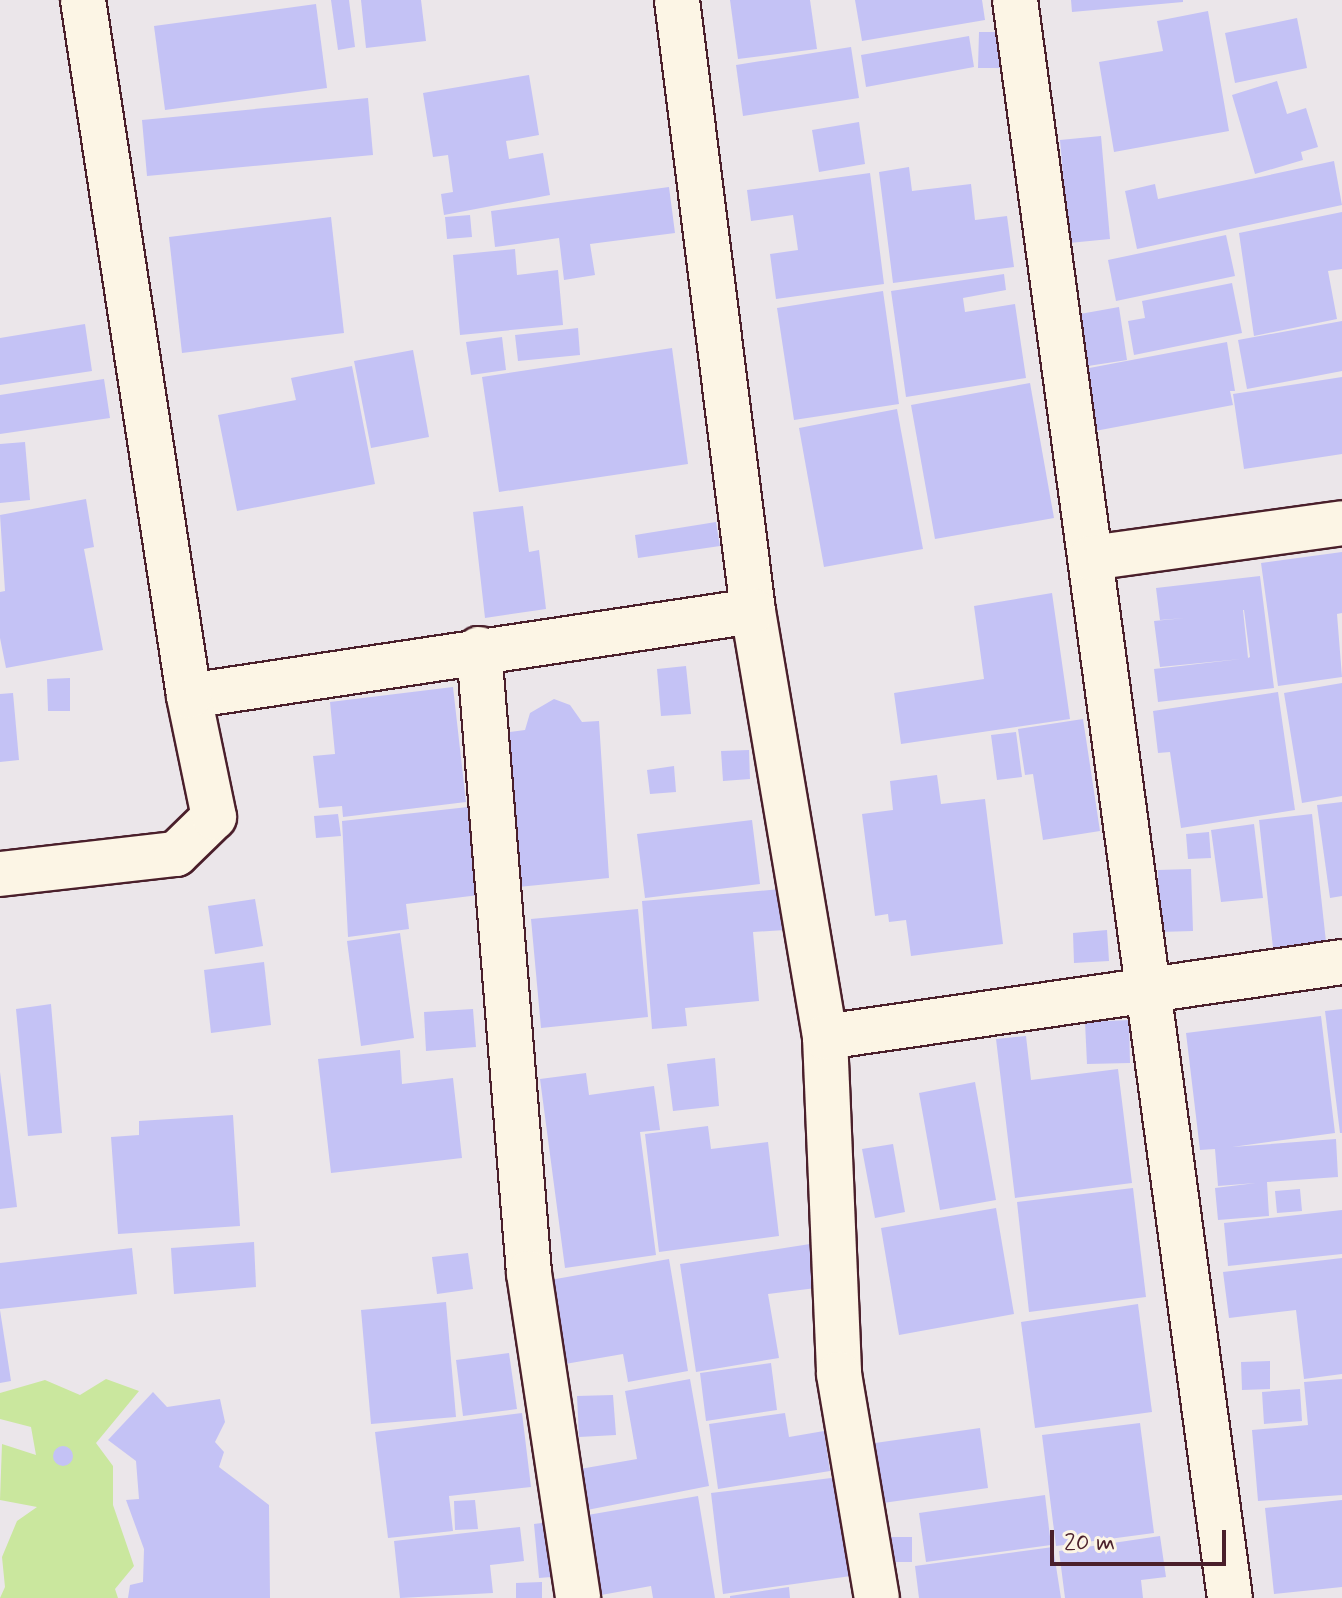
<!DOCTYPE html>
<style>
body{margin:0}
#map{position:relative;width:1342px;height:1598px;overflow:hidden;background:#ebe6ea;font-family:Mynerve,sans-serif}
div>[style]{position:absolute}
.green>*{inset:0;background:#cae79e}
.building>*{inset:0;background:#c4c2f5}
.round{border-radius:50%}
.roads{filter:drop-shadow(2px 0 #4a1f2b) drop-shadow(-2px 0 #4a1f2b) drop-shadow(0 2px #4a1f2b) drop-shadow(0 -2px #4a1f2b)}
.minor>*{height:44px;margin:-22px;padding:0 22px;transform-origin:22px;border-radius:22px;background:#fcf5e5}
span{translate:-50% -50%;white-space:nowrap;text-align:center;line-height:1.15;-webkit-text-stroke:6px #fcf5e5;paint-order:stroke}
.scale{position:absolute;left:1050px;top:1530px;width:176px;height:36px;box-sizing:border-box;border:4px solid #4a1f2b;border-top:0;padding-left:10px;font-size:24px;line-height:28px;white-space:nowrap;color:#4a1f2b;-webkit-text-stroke:6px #fcf5e5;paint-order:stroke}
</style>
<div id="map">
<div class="green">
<div style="clip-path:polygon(106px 1379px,139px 1391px,96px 1443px,113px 1466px,113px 1505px,134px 1566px,115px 1589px,118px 1598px,0 1598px,5px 1587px,2px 1557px,17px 1521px,37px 1507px,0 1500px,2px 1444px,36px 1455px,31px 1427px,0 1419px,0 1393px,45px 1380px,80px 1395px)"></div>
</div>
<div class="building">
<div style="clip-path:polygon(331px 0,349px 0,355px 47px,338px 50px)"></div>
<div style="clip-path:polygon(361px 0,421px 0,426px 41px,366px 48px)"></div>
<div style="clip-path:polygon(730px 0,810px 0,817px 49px,738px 59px)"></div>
<div style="clip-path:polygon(855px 0,982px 0,985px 20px,862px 41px)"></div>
<div style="clip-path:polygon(1071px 0,1183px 0,1183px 2px,1072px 12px)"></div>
<div style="clip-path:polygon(316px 4px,327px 88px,165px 110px,154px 26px)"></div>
<div style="clip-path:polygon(1208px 11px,1229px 131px,1114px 152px,1099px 62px,1163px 51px,1157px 21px)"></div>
<div style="clip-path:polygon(1297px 18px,1307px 68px,1235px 83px,1225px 33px)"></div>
<div style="clip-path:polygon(979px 32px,1008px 32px,1007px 68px,978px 68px)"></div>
<div style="clip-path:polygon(969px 36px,974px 67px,866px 87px,861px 55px)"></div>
<div style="clip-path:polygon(851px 47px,859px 98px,743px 116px,736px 65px)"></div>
<div style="clip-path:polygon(529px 75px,539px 135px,506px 141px,509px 159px,543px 153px,550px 195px,444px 215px,441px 194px,453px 192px,448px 155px,433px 157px,423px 93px)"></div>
<div style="clip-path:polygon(1277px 81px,1287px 114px,1306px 108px,1318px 147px,1301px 152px,1303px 160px,1255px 174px,1232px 95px)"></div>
<div style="clip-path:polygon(368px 98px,373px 155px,147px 176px,142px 120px)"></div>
<div style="clip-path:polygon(859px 122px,865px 164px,819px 172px,812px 130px)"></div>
<div style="clip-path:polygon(1101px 136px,1110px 239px,1069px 243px,1060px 140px)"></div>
<div style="clip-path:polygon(1334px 161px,1342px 205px,1137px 249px,1125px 191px,1155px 184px,1158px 199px)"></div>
<div style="clip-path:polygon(909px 167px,912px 191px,971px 184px,975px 220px,1007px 216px,1014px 267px,893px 283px,879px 172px)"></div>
<div style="clip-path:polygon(870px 173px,884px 284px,776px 299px,770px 254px,798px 250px,793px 215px,751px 221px,747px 190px)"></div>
<div style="clip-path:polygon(669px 187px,675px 233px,590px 244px,595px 275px,564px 280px,559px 238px,495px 247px,491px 211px)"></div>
<div style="clip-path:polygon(1342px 212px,1342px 269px,1328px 271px,1337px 319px,1254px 336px,1239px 233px)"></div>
<div style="clip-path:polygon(470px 215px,472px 237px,447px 239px,445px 217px)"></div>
<div style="clip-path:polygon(331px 217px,344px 333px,182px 353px,169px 237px)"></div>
<div style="clip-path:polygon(1226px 235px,1235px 276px,1116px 301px,1108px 260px)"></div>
<div style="clip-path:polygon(515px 249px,517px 275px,558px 270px,563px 325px,460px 335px,453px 255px)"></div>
<div style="clip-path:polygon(1004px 274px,1006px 290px,963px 298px,965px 312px,1015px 304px,1026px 378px,906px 397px,891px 291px)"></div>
<div style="clip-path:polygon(1232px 283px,1242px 333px,1134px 355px,1128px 321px,1145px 318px,1142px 301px)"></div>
<div style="clip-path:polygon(883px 291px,899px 404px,794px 420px,777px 308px)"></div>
<div style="clip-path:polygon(1119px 307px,1127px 360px,1088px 366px,1080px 314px)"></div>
<div style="clip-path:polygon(1342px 321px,1342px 371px,1247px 389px,1238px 340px)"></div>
<div style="clip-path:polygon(85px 324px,92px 371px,0 385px,0 338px)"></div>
<div style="clip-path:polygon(578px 328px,580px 355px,518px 361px,515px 335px)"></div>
<div style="clip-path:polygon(502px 337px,506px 370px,471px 375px,466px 342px)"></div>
<div style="clip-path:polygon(1227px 342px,1235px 391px,1230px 391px,1233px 405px,1095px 431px,1084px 369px)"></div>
<div style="clip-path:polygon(672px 348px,688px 464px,499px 492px,482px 377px)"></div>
<div style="clip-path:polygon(413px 350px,429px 437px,371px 448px,354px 361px)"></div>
<div style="clip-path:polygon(352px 366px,375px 484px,237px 511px,218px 415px,296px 400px,291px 378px)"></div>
<div style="clip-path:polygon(1342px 377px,1342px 454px,1244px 469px,1233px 394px)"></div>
<div style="clip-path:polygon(104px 379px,110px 418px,0 434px,0 395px)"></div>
<div style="clip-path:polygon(1030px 383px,1054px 518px,935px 539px,911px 405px)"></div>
<div style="clip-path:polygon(897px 409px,923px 549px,824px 567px,799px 428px)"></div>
<div style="clip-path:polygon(25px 442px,30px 500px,0 503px,0 444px)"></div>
<div style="clip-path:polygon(86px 499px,94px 547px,84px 549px,103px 650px,6px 668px,0 638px,0 592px,5px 591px,0 515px)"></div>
<div style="clip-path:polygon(523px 506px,529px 552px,539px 550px,546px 609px,485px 618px,473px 512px)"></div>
<div style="clip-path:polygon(716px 522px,720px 546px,638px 558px,635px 535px)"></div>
<div style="clip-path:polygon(1342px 552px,1342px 613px,1337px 614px,1342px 677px,1278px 686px,1261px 563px)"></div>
<div style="clip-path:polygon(evenodd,1260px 576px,1274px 688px,1158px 702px,1154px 669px,1241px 659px,1160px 667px,1154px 621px,1185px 618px,1160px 620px,1156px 588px,1260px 576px,1243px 610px,1244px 610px,1250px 657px,1248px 658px,1243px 610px)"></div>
<div style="clip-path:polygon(1052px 593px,1070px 719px,901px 744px,894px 693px,984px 679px,974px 606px)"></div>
<div style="clip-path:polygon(686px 666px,691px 714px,661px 716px,657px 669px)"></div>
<div style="clip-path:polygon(70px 678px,70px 711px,48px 711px,47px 679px)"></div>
<div style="clip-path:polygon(1342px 683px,1342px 796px,1302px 803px,1284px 693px)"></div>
<div style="clip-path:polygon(453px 687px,466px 802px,343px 817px,342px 806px,319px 808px,313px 756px,335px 754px,330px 702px)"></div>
<div style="clip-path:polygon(1278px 692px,1295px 810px,1181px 828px,1170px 752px,1158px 753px,1153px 711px)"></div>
<div style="clip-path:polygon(13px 693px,19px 760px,0 762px,0 694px)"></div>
<div style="clip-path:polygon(554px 699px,570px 705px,582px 722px,599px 721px,609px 878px,507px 888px,495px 734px,525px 730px,530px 713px)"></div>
<div style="clip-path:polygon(1083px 719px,1100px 831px,1043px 840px,1033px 774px,1025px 775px,1018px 729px)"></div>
<div style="clip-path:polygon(1016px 732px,1022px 777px,997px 780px,991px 735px)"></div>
<div style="clip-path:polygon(749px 750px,750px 779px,723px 781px,721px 751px)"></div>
<div style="clip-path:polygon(674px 766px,676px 792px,650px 794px,647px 770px)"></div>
<div style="clip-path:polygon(937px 775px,941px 804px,985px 799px,1003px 944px,911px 956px,906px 920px,889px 922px,888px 914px,875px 916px,862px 814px,893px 810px,890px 781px)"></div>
<div style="clip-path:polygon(1342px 802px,1342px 896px,1330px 898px,1317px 805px)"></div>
<div style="clip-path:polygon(468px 807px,479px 895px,406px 904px,409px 929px,348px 937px,342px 821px)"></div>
<div style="clip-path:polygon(338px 814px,341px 836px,316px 838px,314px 816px)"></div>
<div style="clip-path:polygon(1312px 814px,1326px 942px,1273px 948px,1259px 820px)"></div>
<div style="clip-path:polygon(752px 820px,760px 884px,645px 898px,637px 834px)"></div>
<div style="clip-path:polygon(1254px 824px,1263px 898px,1221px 902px,1211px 830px)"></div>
<div style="clip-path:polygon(1209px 832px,1211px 858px,1188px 859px,1186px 834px)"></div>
<div style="clip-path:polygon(1191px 869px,1193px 931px,1159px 932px,1158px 870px)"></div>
<div style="clip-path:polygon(781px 889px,785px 930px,753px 932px,759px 1001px,685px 1008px,687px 1026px,652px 1029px,642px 901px)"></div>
<div style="clip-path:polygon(255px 899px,263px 946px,215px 954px,208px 906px)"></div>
<div style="clip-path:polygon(638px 909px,648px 1017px,541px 1028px,531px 919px)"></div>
<div style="clip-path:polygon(1107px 930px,1109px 961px,1074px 963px,1073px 933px)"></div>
<div style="clip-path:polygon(400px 933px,414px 1038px,361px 1046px,347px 941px)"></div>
<div style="clip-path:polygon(264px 962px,271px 1025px,211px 1033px,204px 970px)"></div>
<div style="clip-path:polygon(51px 1004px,62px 1133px,28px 1136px,16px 1009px)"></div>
<div style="clip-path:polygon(473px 1009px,476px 1047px,426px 1051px,424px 1012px)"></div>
<div style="clip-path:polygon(1342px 1009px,1342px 1133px,1340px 1133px,1325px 1011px)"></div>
<div style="clip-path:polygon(1321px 1016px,1335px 1133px,1232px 1147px,1336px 1139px,1338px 1177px,1267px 1182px,1269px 1216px,1218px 1220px,1215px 1188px,1256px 1183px,1218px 1186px,1215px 1149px,1200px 1150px,1186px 1033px)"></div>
<div style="clip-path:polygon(1129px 1020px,1130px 1063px,1087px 1064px,1085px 1022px)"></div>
<div style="clip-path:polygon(1026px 1036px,1031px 1080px,1118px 1069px,1132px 1183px,1015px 1198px,996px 1039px)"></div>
<div style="clip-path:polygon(400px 1050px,402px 1084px,453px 1078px,462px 1158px,331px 1173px,318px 1059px)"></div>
<div style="clip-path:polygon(715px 1058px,719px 1106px,673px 1111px,667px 1064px)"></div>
<div style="clip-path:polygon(0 1072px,17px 1207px,0 1209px)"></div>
<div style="clip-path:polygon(586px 1073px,589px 1095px,654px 1086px,660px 1130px,640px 1132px,656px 1255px,565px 1268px,540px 1079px)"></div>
<div style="clip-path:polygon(975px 1082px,996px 1200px,940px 1210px,919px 1093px)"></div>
<div style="clip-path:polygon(233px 1115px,240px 1226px,118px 1234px,111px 1137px,139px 1135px,139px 1121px)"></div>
<div style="clip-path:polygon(708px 1126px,711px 1149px,768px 1142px,779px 1236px,659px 1252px,645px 1134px)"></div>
<div style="clip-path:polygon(893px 1144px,905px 1212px,875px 1218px,862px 1149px)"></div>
<div style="clip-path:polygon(1133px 1188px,1146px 1297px,1029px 1312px,1017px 1202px)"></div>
<div style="clip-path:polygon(1300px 1189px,1302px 1211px,1277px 1213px,1275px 1191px)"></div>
<div style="clip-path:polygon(996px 1208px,1014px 1314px,899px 1335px,881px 1228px)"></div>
<div style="clip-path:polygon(1342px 1210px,1342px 1254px,1228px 1266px,1224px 1223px)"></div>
<div style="clip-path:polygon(254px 1242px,256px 1287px,174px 1294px,171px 1248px)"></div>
<div style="clip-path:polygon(810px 1244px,816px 1288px,768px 1294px,779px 1358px,696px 1372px,680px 1264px)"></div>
<div style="clip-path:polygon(132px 1248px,137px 1294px,0 1309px,0 1263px)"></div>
<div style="clip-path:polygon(468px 1253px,473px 1289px,437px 1294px,432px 1257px)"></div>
<div style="clip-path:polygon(1342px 1258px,1342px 1374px,1304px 1379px,1296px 1310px,1229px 1318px,1223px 1272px)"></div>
<div style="clip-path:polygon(669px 1259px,688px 1371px,628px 1382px,623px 1354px,565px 1364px,550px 1280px)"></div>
<div style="clip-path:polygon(446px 1302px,456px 1417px,371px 1424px,361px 1310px)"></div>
<div style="clip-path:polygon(1138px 1304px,1152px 1412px,1035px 1428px,1021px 1322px)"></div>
<div style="clip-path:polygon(0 1310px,11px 1381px,0 1383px)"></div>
<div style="clip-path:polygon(509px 1353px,517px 1409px,463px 1416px,456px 1360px)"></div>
<div style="clip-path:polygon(1270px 1361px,1270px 1389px,1242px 1390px,1241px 1362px)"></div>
<div style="clip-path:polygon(771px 1363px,777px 1410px,706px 1421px,700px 1373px)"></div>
<div style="clip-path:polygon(690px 1379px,709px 1486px,587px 1510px,580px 1469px,637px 1459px,625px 1391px)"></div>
<div style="clip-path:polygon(1342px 1379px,1342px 1495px,1258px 1501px,1252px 1430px,1308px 1425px,1304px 1382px)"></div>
<div style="clip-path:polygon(1300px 1389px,1302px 1421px,1264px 1424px,1262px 1392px)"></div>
<div style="clip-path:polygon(153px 1392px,167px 1407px,220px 1399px,225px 1422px,215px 1442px,224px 1452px,219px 1467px,269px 1505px,270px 1598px,128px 1598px,130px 1585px,143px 1582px,144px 1549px,126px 1500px,139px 1499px,136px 1461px,108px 1440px)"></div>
<div style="clip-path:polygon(613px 1395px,616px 1435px,579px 1437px,577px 1396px)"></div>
<div style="clip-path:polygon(522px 1413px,531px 1487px,449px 1496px,453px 1531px,388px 1538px,375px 1432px)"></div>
<div style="clip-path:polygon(785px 1413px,789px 1437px,824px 1431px,830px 1471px,718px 1489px,709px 1424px)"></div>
<div style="clip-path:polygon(1140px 1423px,1154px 1533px,1056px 1546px,1042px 1435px)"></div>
<div style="clip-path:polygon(980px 1428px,988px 1488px,869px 1505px,861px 1445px)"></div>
<div class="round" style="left:53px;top:1446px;width:20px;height:20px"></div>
<div style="clip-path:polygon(839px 1477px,851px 1576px,723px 1594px,711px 1493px)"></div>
<div style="clip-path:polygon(1045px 1495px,1051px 1545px,926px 1562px,919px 1513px)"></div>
<div style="clip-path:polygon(698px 1496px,715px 1598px,653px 1598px,651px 1586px,590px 1597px,576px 1517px)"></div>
<div style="clip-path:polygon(475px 1500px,478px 1529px,455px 1530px,454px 1501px)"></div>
<div style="clip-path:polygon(1342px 1500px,1342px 1587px,1274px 1594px,1265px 1508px)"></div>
<div style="clip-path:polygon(557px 1521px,563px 1576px,539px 1578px,534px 1524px)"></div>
<div style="clip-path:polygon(520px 1527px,524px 1561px,490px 1565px,493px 1593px,400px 1598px,394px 1541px)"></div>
<div style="clip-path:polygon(1160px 1536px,1166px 1577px,1141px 1580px,1143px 1598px,1065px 1598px,1059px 1551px)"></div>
<div style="clip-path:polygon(890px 1537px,912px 1537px,912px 1562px,891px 1562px)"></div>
<div style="clip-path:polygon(1053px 1547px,1061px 1598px,919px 1598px,915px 1566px)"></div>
<div style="clip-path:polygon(542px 1582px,542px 1598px,516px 1598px,516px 1583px)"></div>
<div style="clip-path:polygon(789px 1587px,790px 1598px,730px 1598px,730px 1596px)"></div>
</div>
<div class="roads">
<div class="minor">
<div style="left:677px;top:0;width:616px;rotate:82.91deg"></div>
<div style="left:753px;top:611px;width:432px;rotate:80.4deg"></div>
<div style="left:825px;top:1037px;width:337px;rotate:87.6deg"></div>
<div style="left:839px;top:1374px;width:227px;rotate:80.4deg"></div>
<div style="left:1015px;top:0;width:1612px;rotate:82.34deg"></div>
<div style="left:1091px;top:558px;width:253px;rotate:-7.9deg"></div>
<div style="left:479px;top:649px;width:626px;rotate:85.42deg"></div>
<div style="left:529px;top:1273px;width:329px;rotate:81.4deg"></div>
<div style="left:189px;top:696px;width:570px;rotate:-8.57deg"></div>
<div style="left:0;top:874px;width:177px;rotate:-6.5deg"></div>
<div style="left:176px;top:854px;width:53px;rotate:-44.2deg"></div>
<div style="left:214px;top:817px;width:124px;rotate:-101.7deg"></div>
<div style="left:189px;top:696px;width:704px;rotate:-98.66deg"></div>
<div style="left:825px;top:1037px;width:522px;rotate:-8.25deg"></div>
</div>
</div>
<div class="scale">20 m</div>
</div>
